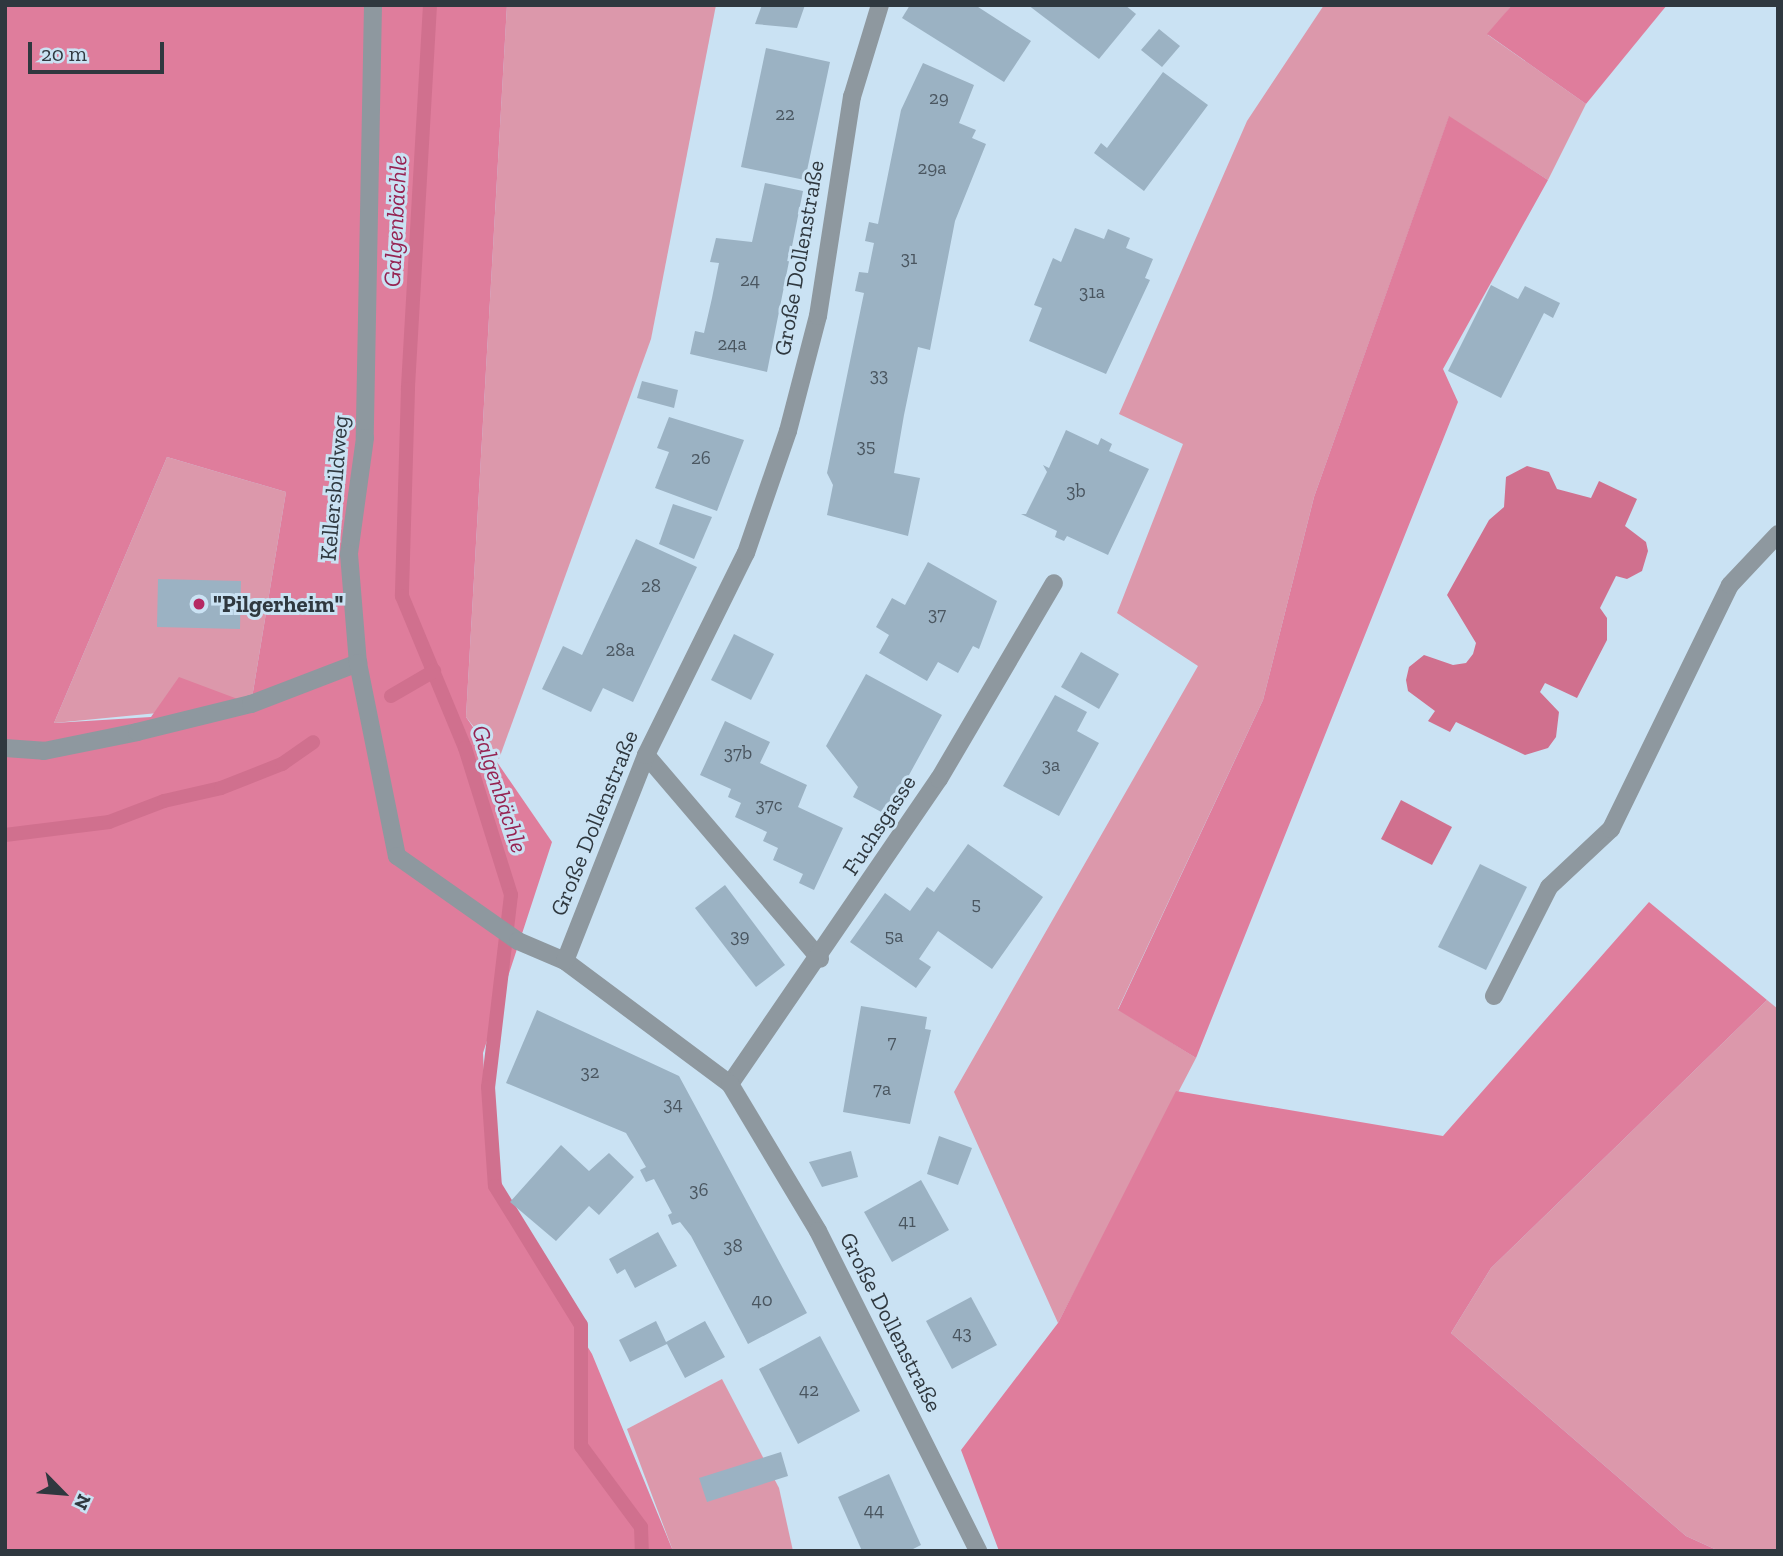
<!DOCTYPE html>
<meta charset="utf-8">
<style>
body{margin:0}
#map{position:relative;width:1783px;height:1556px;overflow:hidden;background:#cae2f3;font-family:"Zilla Slab",serif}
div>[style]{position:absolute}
.green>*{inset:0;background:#dc98ab}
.forest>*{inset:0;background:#df7d9c}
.water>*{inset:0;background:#d0708e}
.stream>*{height:14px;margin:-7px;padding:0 7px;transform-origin:7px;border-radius:7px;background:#d0708e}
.building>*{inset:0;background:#9bb2c3}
.lane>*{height:18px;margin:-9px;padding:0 9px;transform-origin:9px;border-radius:9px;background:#8e989f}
.street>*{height:18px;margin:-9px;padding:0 9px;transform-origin:9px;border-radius:9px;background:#8e989f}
.dots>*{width:19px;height:19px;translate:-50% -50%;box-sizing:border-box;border:4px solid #cae2f3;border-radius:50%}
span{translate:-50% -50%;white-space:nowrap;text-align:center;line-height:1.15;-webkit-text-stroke:6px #cae2f3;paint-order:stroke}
.number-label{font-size:19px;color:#4a5660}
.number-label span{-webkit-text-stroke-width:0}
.street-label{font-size:23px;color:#2f383f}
.poi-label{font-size:23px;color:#2f383f;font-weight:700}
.left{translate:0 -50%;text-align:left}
.water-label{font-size:24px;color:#962352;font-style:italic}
.frame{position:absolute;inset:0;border:7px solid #2f383f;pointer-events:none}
.north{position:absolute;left:28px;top:1458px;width:70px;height:70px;-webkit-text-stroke:5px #cae2f3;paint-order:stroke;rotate:115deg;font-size:19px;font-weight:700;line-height:28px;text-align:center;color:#2f383f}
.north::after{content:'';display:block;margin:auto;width:24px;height:32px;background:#2f383f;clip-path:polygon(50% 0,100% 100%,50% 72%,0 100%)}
.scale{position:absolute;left:28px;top:42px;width:136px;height:32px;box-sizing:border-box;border:4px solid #2f383f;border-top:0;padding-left:9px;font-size:21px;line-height:24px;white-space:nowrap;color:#2f383f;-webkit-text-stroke:5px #cae2f3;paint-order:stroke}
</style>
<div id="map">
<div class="green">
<div style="clip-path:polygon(507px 5px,716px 5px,651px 339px,499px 759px,466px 717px)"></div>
<div style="clip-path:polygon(1324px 5px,1512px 5px,1488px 35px,1586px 104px,1548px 180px,1449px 117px,1314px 497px,1263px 700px,1118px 1009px,1196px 1058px,1058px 1323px,954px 1092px,1198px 666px,1117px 613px,1183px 444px,1119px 414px,1247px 121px)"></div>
<div style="clip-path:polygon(167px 457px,286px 492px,251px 704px,54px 723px)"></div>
<div style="clip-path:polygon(1767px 1000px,1778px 1009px,1778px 1551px,1719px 1551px,1686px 1536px,1451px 1333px,1491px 1268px)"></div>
<div style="clip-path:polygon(722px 1379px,779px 1488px,793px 1551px,673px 1551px,627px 1429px)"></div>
</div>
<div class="forest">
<div style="clip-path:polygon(evenodd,5px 5px,507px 5px,466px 717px,552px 842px,483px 1053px,489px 1186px,592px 1354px,673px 1551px,5px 1551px,5px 5px,167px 457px,286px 492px,251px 704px,179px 677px,151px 717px,54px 723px,167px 457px)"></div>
<div style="clip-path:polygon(1512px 5px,1667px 5px,1586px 104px,1487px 34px)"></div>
<div style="clip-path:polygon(1449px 116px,1548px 180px,1443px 369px,1458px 402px,1196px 1058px,1118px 1010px,1263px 700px,1314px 497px)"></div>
<div style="clip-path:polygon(1649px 902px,1767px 1000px,1491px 1268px,1451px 1333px,1686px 1536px,1719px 1551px,999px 1551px,961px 1450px,1058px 1323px,1176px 1091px,1443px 1136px)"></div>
</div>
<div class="water">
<div style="clip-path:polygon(1527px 466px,1549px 472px,1557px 489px,1591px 498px,1599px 481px,1637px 499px,1625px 526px,1646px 542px,1648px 551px,1642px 571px,1627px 579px,1616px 576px,1600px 608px,1607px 618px,1607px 640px,1577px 698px,1545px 683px,1540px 692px,1559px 712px,1556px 737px,1548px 748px,1525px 755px,1456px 722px,1450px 732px,1428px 721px,1435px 711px,1408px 691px,1406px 680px,1409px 667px,1424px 655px,1453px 665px,1466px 663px,1473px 654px,1476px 643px,1447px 595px,1489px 520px,1504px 507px,1506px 477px)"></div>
<div style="clip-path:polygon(1401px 800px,1452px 827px,1432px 865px,1381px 839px)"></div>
</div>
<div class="stream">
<div style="left:430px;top:5px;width:385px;rotate:93.3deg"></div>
<div style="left:408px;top:389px;width:207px;rotate:91.7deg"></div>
<div style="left:402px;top:596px;width:165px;rotate:67.5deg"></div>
<div style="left:465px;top:748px;width:154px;rotate:72.6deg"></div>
<div style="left:511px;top:895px;width:193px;rotate:96.8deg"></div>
<div style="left:488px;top:1087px;width:99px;rotate:86deg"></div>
<div style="left:495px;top:1186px;width:163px;rotate:58.3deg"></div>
<div style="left:581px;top:1325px;width:121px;rotate:90deg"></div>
<div style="left:581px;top:1446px;width:101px;rotate:53.5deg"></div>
<div style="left:641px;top:1527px;width:24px;rotate:88deg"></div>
<div style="left:391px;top:696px;width:50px;rotate:-30.2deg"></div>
<div style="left:5px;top:835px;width:105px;rotate:-7.1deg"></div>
<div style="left:109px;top:822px;width:59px;rotate:-20.9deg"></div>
<div style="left:164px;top:801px;width:58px;rotate:-12.8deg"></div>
<div style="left:221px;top:788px;width:66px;rotate:-21.5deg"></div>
<div style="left:282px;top:764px;width:38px;rotate:-35deg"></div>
</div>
<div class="building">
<div style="clip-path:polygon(762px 5px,805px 5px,797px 28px,755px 24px)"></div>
<div style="clip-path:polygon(910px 5px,975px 5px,1031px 41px,1004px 82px,902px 18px)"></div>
<div style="clip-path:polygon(1028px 5px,1125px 5px,1136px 14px,1099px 59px)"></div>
<div style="clip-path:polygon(1159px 29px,1180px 46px,1162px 67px,1141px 50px)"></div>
<div style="clip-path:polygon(766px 48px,830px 62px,805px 180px,741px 167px)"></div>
<div style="clip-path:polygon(923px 63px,974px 85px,959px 123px,976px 130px,972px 138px,986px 144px,955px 221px,930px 350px,918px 347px,904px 415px,894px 473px,920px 478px,908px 536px,827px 515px,833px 485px,827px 473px,864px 293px,855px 291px,859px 272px,868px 273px,874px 243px,865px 241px,869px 222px,878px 224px,901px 110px)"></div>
<div style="clip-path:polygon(1163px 72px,1208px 105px,1144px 191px,1094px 153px,1101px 143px,1107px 148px)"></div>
<div style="clip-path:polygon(765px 183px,803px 191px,767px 372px,690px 354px,695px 331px,704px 333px,712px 298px,719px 263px,710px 262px,716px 238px,752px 242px)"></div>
<div style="clip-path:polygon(1075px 228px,1104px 239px,1108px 229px,1130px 238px,1126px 248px,1153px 259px,1145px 278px,1150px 280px,1106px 374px,1029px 341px,1042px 308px,1034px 305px,1053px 258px,1061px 262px)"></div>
<div style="clip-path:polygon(1491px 285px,1518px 299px,1525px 286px,1560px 303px,1553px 318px,1544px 313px,1501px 398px,1448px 371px)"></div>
<div style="clip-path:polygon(642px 381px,678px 390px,674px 408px,637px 398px)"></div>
<div style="clip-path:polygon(669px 417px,744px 440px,717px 511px,655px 488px,669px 452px,657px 448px)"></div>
<div style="clip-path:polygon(1066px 430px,1098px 445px,1101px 438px,1112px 444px,1109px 451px,1149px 469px,1108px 555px,1067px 536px,1064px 541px,1055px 537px,1057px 531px,1021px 514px,1026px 514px,1047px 472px,1043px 465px,1049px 468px)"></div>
<div style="clip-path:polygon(673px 504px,712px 517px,694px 559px,659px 544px)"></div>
<div style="clip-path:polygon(636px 539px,697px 567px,633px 702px,603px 688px,591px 712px,542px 689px,563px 646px,582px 655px)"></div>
<div style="clip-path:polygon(928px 562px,997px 601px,979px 649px,973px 646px,958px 673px,938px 662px,927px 681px,879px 653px,889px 635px,876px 627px,892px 598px,905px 605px)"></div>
<div style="clip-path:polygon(158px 579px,241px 581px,240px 629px,157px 627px)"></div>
<div style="clip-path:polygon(734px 634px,774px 654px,751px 700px,711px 680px)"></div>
<div style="clip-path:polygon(1081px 652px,1119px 674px,1099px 709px,1061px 687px)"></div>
<div style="clip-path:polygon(866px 674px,942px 715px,887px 815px,853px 797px,858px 787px,826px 746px)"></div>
<div style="clip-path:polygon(1055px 695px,1087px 712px,1077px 731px,1099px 743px,1059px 816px,1003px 786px)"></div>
<div style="clip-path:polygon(725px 721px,770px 742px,760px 763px,807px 785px,798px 807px,843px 828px,814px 890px,799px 883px,803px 874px,773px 860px,778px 848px,763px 841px,767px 832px,735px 817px,741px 803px,728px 797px,731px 789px,700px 775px)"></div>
<div style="clip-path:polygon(968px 844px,1043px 897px,992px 969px,938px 931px,919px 959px,931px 967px,916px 988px,850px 942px,885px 893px,910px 911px,927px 887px,934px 892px)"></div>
<div style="clip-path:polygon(1480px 864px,1527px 887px,1486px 970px,1438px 947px)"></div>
<div style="clip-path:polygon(725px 885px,785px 965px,756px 987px,695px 908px)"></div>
<div style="clip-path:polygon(861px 1006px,927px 1017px,925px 1029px,931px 1030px,910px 1124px,843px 1112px)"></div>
<div style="clip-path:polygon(537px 1010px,679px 1076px,807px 1313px,748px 1344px,691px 1236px,680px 1222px,672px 1225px,668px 1215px,672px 1213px,654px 1179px,646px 1182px,640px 1170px,646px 1167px,626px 1133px,506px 1083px)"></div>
<div style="clip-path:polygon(939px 1136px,972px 1148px,958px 1185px,927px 1174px)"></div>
<div style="clip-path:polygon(561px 1145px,589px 1171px,609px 1153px,634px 1177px,599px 1215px,589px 1206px,556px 1241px,510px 1202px)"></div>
<div style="clip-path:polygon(851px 1151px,858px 1177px,822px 1187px,809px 1162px)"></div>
<div style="clip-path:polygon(921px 1180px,949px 1230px,892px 1262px,864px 1212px)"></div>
<div style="clip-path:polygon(658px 1232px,677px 1266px,635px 1288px,625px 1269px,617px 1274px,609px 1259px)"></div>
<div style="clip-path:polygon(971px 1297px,997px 1345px,952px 1369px,926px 1321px)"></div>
<div style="clip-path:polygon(656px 1321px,666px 1342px,705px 1321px,725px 1357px,685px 1378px,667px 1344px,630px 1362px,619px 1340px)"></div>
<div style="clip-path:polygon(820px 1336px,860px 1411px,798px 1444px,759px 1369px)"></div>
<div style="clip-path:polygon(781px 1452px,788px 1476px,707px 1502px,699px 1478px)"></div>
<div style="clip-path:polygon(889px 1474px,921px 1545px,909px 1551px,862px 1551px,838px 1497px)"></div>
</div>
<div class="lane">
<div style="left:5px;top:748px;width:39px;rotate:4deg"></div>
<div style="left:44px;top:751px;width:95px;rotate:-11.5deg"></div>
<div style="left:137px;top:732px;width:117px;rotate:-13.8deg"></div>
<div style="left:251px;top:704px;width:115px;rotate:-21deg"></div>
<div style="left:646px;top:755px;width:268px;rotate:49.5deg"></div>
<div style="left:1494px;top:996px;width:122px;rotate:-63.2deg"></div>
<div style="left:1549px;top:887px;width:85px;rotate:-43.1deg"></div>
<div style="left:1611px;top:829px;width:271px;rotate:-64deg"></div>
<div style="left:1730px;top:585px;width:70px;rotate:-46.7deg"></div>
<div style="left:730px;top:1084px;width:370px;rotate:-55.6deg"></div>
<div style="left:939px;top:779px;width:227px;rotate:-59.6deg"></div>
</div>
<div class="street">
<div style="left:373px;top:5px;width:433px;rotate:91.1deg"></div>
<div style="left:365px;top:438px;width:117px;rotate:97.9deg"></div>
<div style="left:349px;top:554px;width:109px;rotate:85.3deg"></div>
<div style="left:358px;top:663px;width:197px;rotate:78.6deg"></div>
<div style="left:397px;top:856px;width:148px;rotate:35.1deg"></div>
<div style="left:518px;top:941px;width:51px;rotate:23.1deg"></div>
<div style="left:565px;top:961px;width:206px;rotate:36.7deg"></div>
<div style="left:730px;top:1084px;width:171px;rotate:59.1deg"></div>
<div style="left:818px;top:1231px;width:358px;rotate:63.4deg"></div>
<div style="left:565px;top:961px;width:221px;rotate:-68.5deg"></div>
<div style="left:646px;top:755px;width:225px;rotate:-63.7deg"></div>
<div style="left:746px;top:553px;width:129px;rotate:-71deg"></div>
<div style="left:788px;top:431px;width:119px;rotate:-75.4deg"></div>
<div style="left:818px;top:316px;width:222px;rotate:-81.2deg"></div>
<div style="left:852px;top:97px;width:96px;rotate:-73.1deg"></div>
</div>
<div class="dots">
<div style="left:199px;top:604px;background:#b52963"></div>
</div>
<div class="number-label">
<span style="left:939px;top:98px">29</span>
<span style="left:785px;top:114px">22</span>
<span style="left:932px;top:168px">29a</span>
<span style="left:909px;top:258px">31</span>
<span style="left:750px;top:280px">24</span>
<span style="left:1092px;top:292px">31a</span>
<span style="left:732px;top:344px">24a</span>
<span style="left:879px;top:375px">33</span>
<span style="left:866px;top:446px">35</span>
<span style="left:701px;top:458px">26</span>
<span style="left:1076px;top:491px">3b</span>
<span style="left:651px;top:586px">28</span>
<span style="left:937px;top:614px">37</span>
<span style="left:620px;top:650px">28a</span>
<span style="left:738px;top:753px">37b</span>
<span style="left:1051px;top:765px">3a</span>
<span style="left:769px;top:805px">37c</span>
<span style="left:976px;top:904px">5</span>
<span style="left:740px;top:936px">39</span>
<span style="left:894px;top:936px">5a</span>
<span style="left:892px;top:1042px">7</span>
<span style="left:590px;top:1072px">32</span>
<span style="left:882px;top:1089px">7a</span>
<span style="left:673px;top:1104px">34</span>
<span style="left:699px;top:1190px">36</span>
<span style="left:907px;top:1221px">41</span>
<span style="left:733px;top:1246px">38</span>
<span style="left:762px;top:1300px">40</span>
<span style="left:962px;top:1333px">43</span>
<span style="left:809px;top:1390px">42</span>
<span style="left:874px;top:1510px">44</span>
</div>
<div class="street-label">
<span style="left:799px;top:258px;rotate:-80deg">Große Dollenstraße</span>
<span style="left:334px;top:488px;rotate:-85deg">Kellersbildweg</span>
<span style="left:594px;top:823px;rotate:-68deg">Große Dollenstraße</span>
<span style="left:879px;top:825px;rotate:-57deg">Fuchsgasse</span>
<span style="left:891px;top:1322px;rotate:63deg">Große Dollenstraße</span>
</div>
<div class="poi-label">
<span class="left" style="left:213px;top:604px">"Pilgerheim"</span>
</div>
<div class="water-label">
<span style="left:395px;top:221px;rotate:-87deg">Galgenbächle</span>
<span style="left:500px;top:789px;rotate:72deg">Galgenbächle</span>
</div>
<div class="frame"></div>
<div class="north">N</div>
<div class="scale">20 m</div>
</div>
